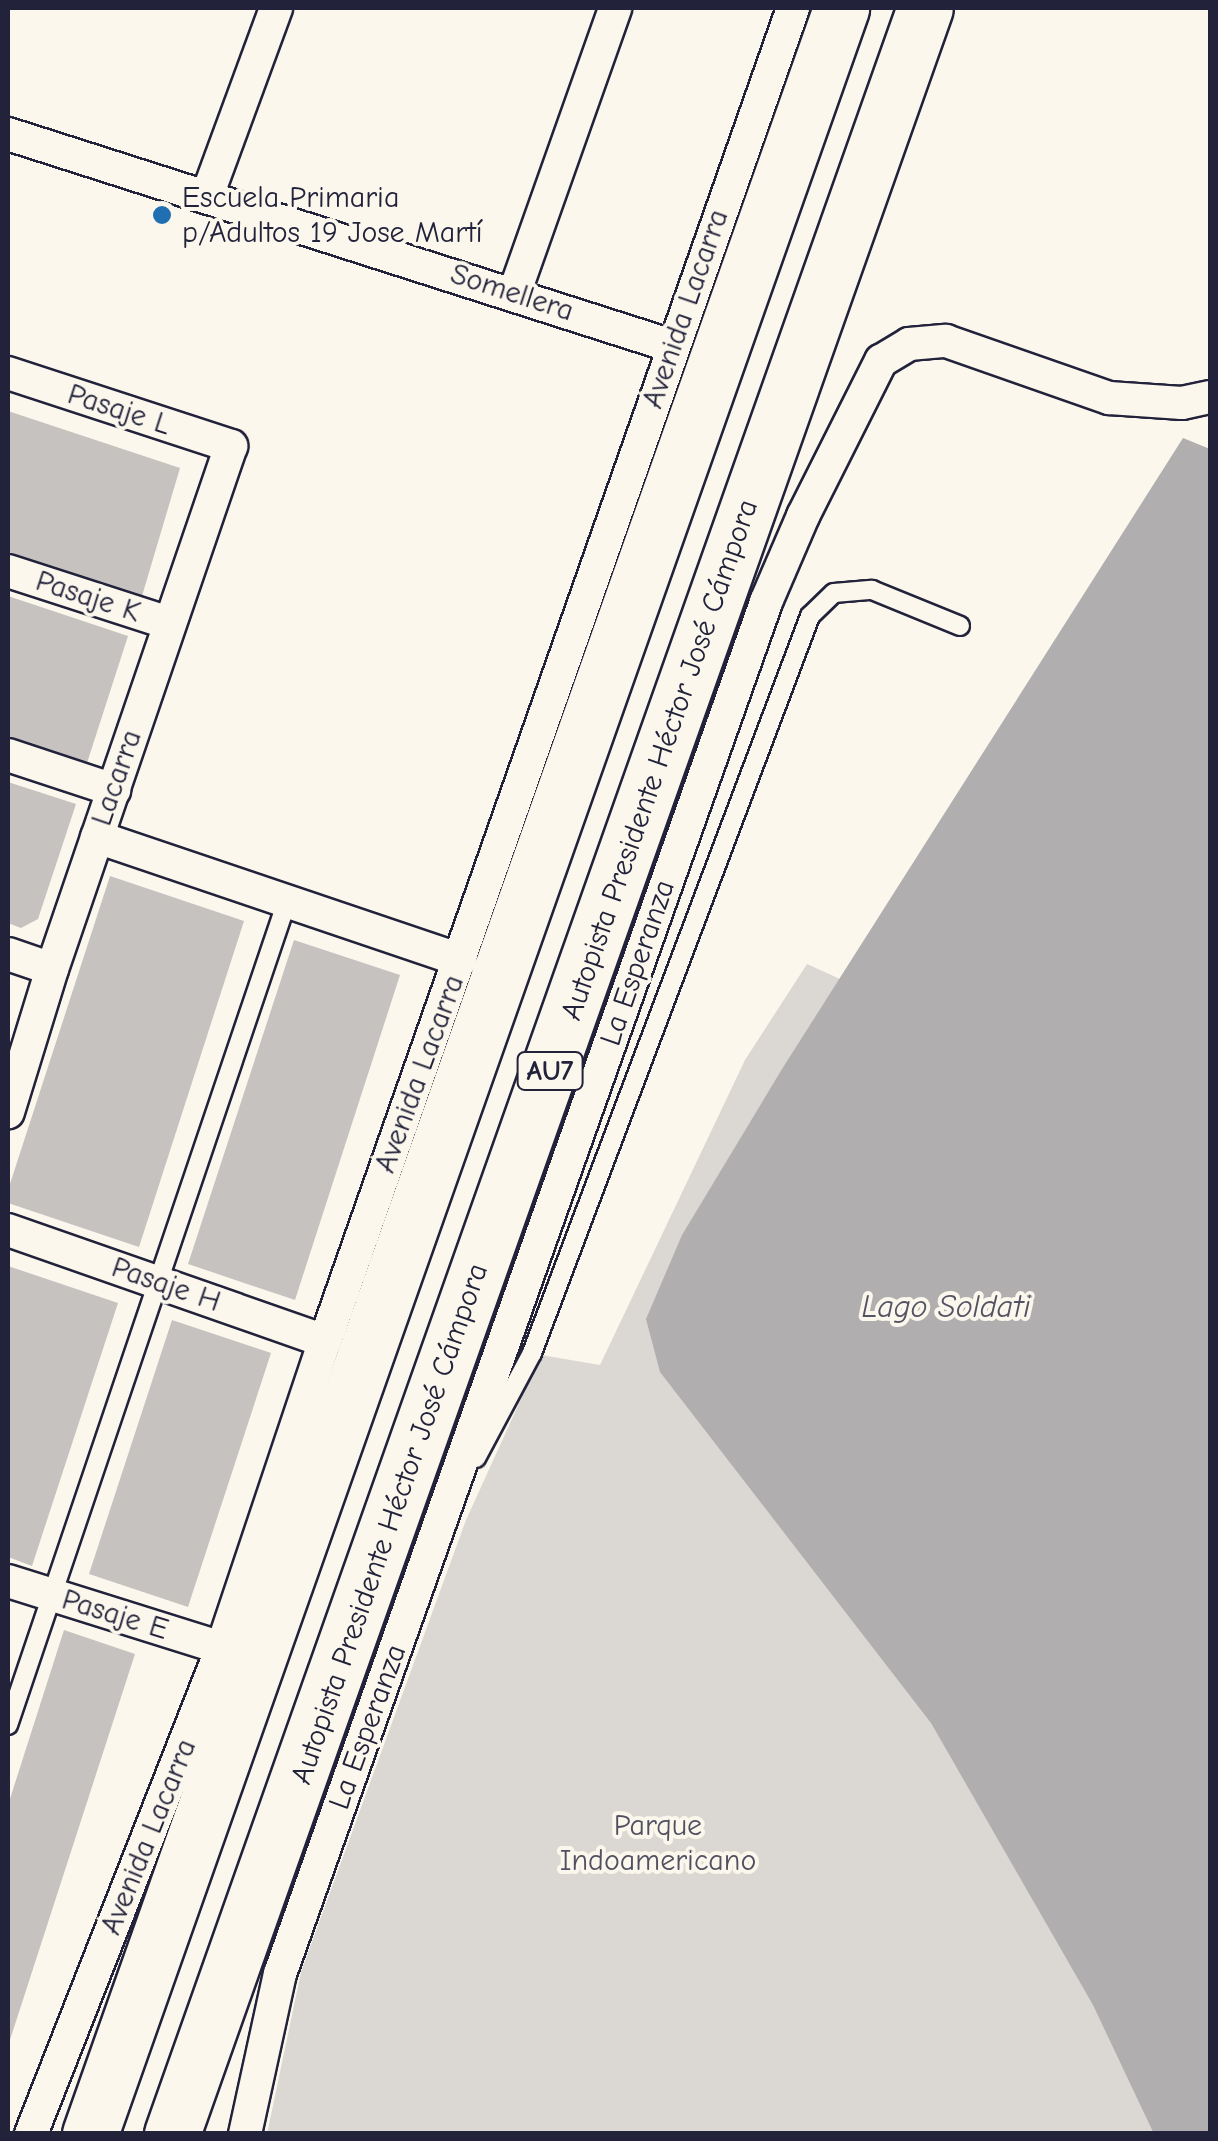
<!DOCTYPE html>
<meta charset="utf-8">
<style>
body{margin:0}
#map{position:relative;width:1218px;height:2141px;overflow:hidden;background:#fbf7ec;font-family:"Comic Neue",sans-serif}
div>[style]{position:absolute}
.green>*{inset:0;background:#dbd8d3}
.water>*{inset:0;background:#b1aeb0}
.building>*{inset:0;background:#c6c2c0}
.roads{filter:drop-shadow(2px 0 #22223b) drop-shadow(-2px 0 #22223b) drop-shadow(0 2px #22223b) drop-shadow(0 -2px #22223b)}
.lane>*{height:18px;margin:-9px;padding:0 9px;transform-origin:9px;border-radius:9px;background:#fbf7ec}
.street>*{height:32px;margin:-16px;padding:0 16px;transform-origin:16px;border-radius:16px;background:#fbf7ec}
.highway>*{height:55px;margin:-27.5px;padding:0 27.5px;transform-origin:27.5px;border-radius:27.5px;background:#fbf7ec}
.dots>*{width:28px;height:28px;translate:-50% -50%;box-sizing:border-box;border:5px solid #fbf7ec;border-radius:50%}
span{translate:-50% -50%;white-space:nowrap;text-align:center;line-height:1.15;-webkit-text-stroke:8px #fbf7ec;paint-order:stroke}
.shield-label span{padding:2px 8px;background:#fbf7ec;border:2px solid;border-radius:8px;-webkit-text-stroke-width:0}
.shield-label{font-size:28px;color:#22223b;font-weight:700}
.poi-label{font-size:30px;color:#22223b}
.left{translate:0 -50%;text-align:left}
.street-label{font-size:30px;color:#22223b}
.park-label{font-size:30px;color:#505061}
.water-label{font-size:32px;color:#545364;font-style:italic}
.frame{position:absolute;inset:0;border:10px solid #22223b;pointer-events:none}
</style>
<div id="map">
<div class="green">
<div style="clip-path:polygon(975px 766px,1210px 2133px,267px 2134px,301px 1972px,466px 1520px,541px 1355px,600px 1365px,745px 1060px,807px 964px,840px 979px)"></div>
</div>
<div class="water">
<div style="clip-path:polygon(1183px 438px,1210px 449px,1210px 2133px,1154px 2134px,1093px 2005px,931px 1723px,660px 1372px,646px 1319px,682px 1235px,782px 1069px)"></div>
</div>
<div class="building">
<div style="clip-path:polygon(8px 411px,180px 468px,142px 596px,8px 552px)"></div>
<div style="clip-path:polygon(8px 596px,128px 636px,87px 763px,8px 737px)"></div>
<div style="clip-path:polygon(8px 782px,76px 804px,38px 919px,21px 928px,8px 923px)"></div>
<div style="clip-path:polygon(110px 876px,244px 921px,139px 1247px,8px 1203px,8px 1190px)"></div>
<div style="clip-path:polygon(294px 940px,400px 975px,295px 1300px,188px 1264px)"></div>
<div style="clip-path:polygon(8px 1266px,118px 1303px,32px 1566px,8px 1557px)"></div>
<div style="clip-path:polygon(172px 1320px,271px 1353px,188px 1607px,89px 1574px)"></div>
<div style="clip-path:polygon(64px 1630px,135px 1654px,8px 2046px,8px 1805px)"></div>
</div>
<div class="roads">
<div class="lane">
<div style="left:476px;top:1458px;width:119px;rotate:-61.9deg"></div>
<div style="left:532px;top:1353px;width:788px;rotate:-69.33deg"></div>
<div style="left:810px;top:616px;width:33px;rotate:-44deg"></div>
<div style="left:834px;top:593px;width:38px;rotate:-5deg"></div>
<div style="left:872px;top:590px;width:95px;rotate:22.2deg"></div>
<div style="left:8px;top:1725px;width:870px;rotate:-71.29deg"></div>
</div>
<div class="street">
<div style="left:8px;top:134px;width:697px;rotate:17.71deg"></div>
<div style="left:207px;top:196px;width:200px;rotate:-69.8deg"></div>
<div style="left:514px;top:294px;width:303px;rotate:-70.5deg"></div>
<div style="left:8px;top:373px;width:235px;rotate:18.1deg"></div>
<div style="left:231px;top:446px;width:553px;rotate:108.89deg"></div>
<div style="left:52px;top:969px;width:150px;rotate:107.1deg"></div>
<div style="left:8px;top:571px;width:169px;rotate:17.9deg"></div>
<div style="left:8px;top:755px;width:112px;rotate:18.3deg"></div>
<div style="left:97px;top:837px;width:384px;rotate:18.7deg"></div>
<div style="left:8px;top:954px;width:46px;rotate:18.8deg"></div>
<div style="left:8px;top:1230px;width:336px;rotate:19.3deg"></div>
<div style="left:8px;top:1581px;width:224px;rotate:17.4deg"></div>
<div style="left:31px;top:2134px;width:522px;rotate:-68.54deg"></div>
<div style="left:222px;top:1648px;width:324px;rotate:-71.5deg"></div>
<div style="left:325px;top:1341px;width:1413px;rotate:-70.65deg"></div>
<div style="left:245px;top:2134px;width:164px;rotate:-77.7deg"></div>
<div style="left:280px;top:1974px;width:1456px;rotate:-70.49deg"></div>
<div style="left:766px;top:602px;width:94px;rotate:-66.7deg"></div>
<div style="left:803px;top:516px;width:174px;rotate:-63.3deg"></div>
<div style="left:881px;top:361px;width:33px;rotate:-31deg"></div>
<div style="left:909px;top:344px;width:37px;rotate:-5deg"></div>
<div style="left:946px;top:341px;width:173px;rotate:19.3deg"></div>
<div style="left:1109px;top:398px;width:73px;rotate:3.9deg"></div>
<div style="left:1182px;top:403px;width:29px;rotate:-12deg"></div>
</div>
<div class="highway">
<div style="left:90px;top:2134px;width:2255px;rotate:-70.54deg"></div>
<div style="left:172px;top:2134px;width:2255px;rotate:-70.5deg"></div>
</div>
</div>
<div class="dots">
<div style="left:162px;top:215px;background:#1f6fb2"></div>
</div>
<div class="shield-label">
<span style="left:550px;top:1071px">AU7</span>
</div>
<div class="poi-label">
<span class="left" style="left:182px;top:215px">Escuela Primaria<br>p/Adultos 19 Jose Martí</span>
</div>
<div class="street-label">
<span style="left:512px;top:293px;rotate:18deg">Somellera</span>
<span style="left:686px;top:309px;rotate:-71deg">Avenida Lacarra</span>
<span style="left:119px;top:410px;rotate:18deg">Pasaje L</span>
<span style="left:88px;top:597px;rotate:18deg">Pasaje K</span>
<span style="left:660px;top:760px;rotate:-71deg">Autopista Presidente Héctor José Cámpora</span>
<span style="left:117px;top:778px;rotate:-71deg">Lacarra</span>
<span style="left:638px;top:963px;rotate:-71deg">La Esperanza</span>
<span style="left:420px;top:1074px;rotate:-70deg">Avenida Lacarra</span>
<span style="left:166px;top:1285px;rotate:19deg">Pasaje H</span>
<span style="left:390px;top:1524px;rotate:-71deg">Autopista Presidente Héctor José Cámpora</span>
<span style="left:115px;top:1615px;rotate:17deg">Pasaje E</span>
<span style="left:368px;top:1727px;rotate:-70deg">La Esperanza</span>
<span style="left:149px;top:1837px;rotate:-68deg">Avenida Lacarra</span>
</div>
<div class="park-label">
<span style="left:658px;top:1843px">Parque<br>Indoamericano</span>
</div>
<div class="water-label">
<span style="left:946px;top:1307px">Lago Soldati</span>
</div>
<div class="frame"></div>
</div>
